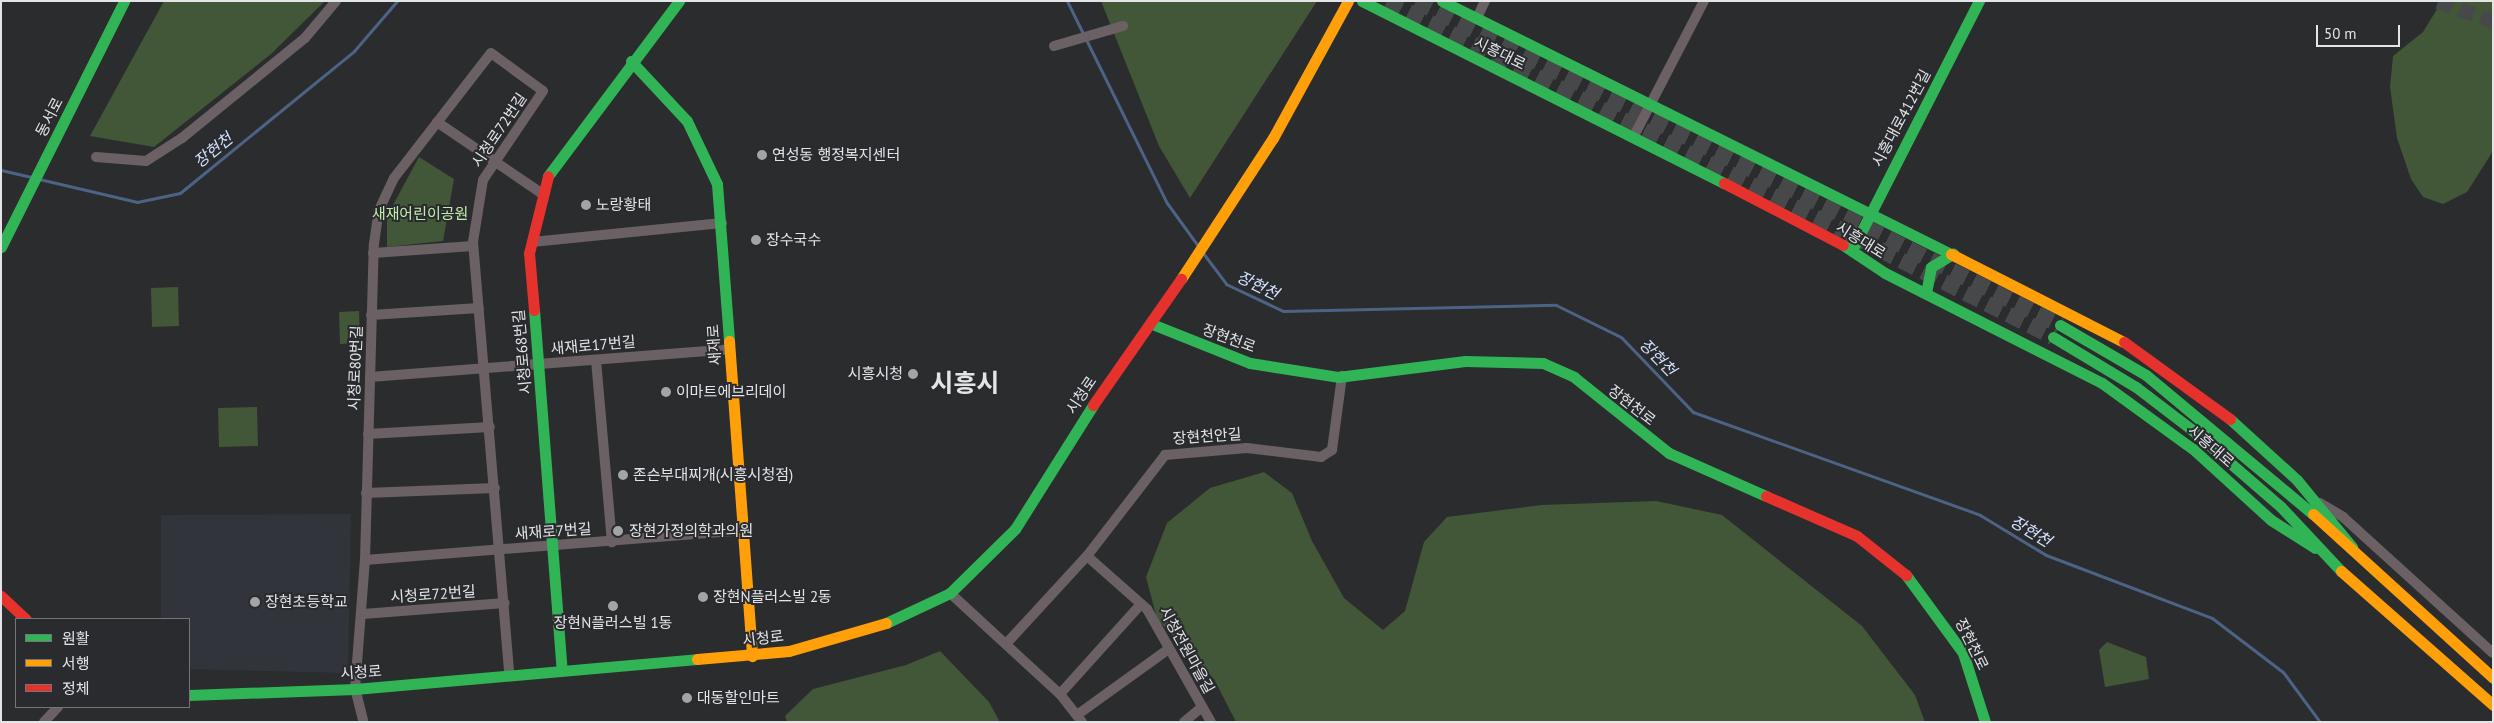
<!DOCTYPE html>
<meta charset="utf-8">
<style>
body{margin:0}
#map{position:relative;width:2494px;height:723px;overflow:hidden;background:#2b2c2e;font-family:"PT Sans","Noto Sans KR",sans-serif}
div>[style]{position:absolute}
.built>*{inset:0;background:#32343b}
.green>*{inset:0;background:#425638}
.stream>*{height:3px;margin:-1.5px;padding:0 1.5px;transform-origin:1.5px;border-radius:1.5px;background:#4c6386}
.secondary-tunnel>*{height:15px;margin-top:-7.5px;transform-origin:0;background:repeating-linear-gradient(90deg,#47484a 0 15px,transparent 0 23px)}
.primary-tunnel>*{height:16px;margin-top:-8px;transform-origin:0;background:repeating-linear-gradient(90deg,#47484a 0 16px,transparent 0 24px)}
.street>*{height:10px;margin:-5px;padding:0 5px;transform-origin:5px;border-radius:5px;background:#6b6064}
.fast>*{height:11px;margin:-5.5px;padding:0 5.5px;transform-origin:5.5px;border-radius:5.5px;background:#30b455}
.slow>*{height:11px;margin:-5.5px;padding:0 5.5px;transform-origin:5.5px;border-radius:5.5px;background:#ff9f0a}
.jam>*{height:11px;margin:-5.5px;padding:0 5.5px;transform-origin:5.5px;border-radius:5.5px;background:#e5322d}
.dots>*{width:14px;height:14px;translate:-50% -50%;box-sizing:border-box;border:2px solid #2a2b2f;border-radius:50%}
span{translate:-50% -50%;white-space:nowrap;text-align:center;line-height:1.15;-webkit-text-stroke:4px #2a2b2f;paint-order:stroke}
.street-label{font-size:15px;color:#e3e4e6}
.poi-label{font-size:15px;color:#e3e4e6}
.left{translate:0 -50%;text-align:left}
.right{translate:-100% -50%;text-align:right}
.park-label{font-size:15px;color:#c1ecaa}
.water-label{font-size:16px;color:#d3e3fd;font-style:italic}
.town-label{font-size:25px;color:#e3e4e6;font-weight:700}
.frame{position:absolute;inset:0;border:2px solid #e3e4e6;pointer-events:none}
.legend{position:absolute;left:15px;top:618px;width:175px;height:90px;box-sizing:border-box;background:#2a2b2f;border:1px solid #747578;margin:0;padding:6px 9px;list-style:none;font-size:15px;color:#e3e4e6}
.legend li{display:flex;align-items:center;gap:10px;height:25px}
.legend b{width:25px;border:1px solid #747578}
.scale{position:absolute;left:2316px;top:25px;width:84px;height:22px;box-sizing:border-box;border:2px solid #e3e4e6;border-top:0;padding-left:6px;font-size:15px;line-height:18px;white-space:nowrap;color:#e3e4e6;-webkit-text-stroke:4px #2a2b2f;paint-order:stroke}
</style>
<div id="map">
<div class="built">
<div style="clip-path:polygon(351px 514px,348px 673px,189px 669px,189px 619px,161px 619px,161px 515px)"></div>
</div>
<div class="green">
<div style="clip-path:polygon(164px 1px,325px 1px,271px 54px,154px 147px,90px 136px)"></div>
<div style="clip-path:polygon(1101px 1px,1317px 1px,1190px 198px,1159px 146px)"></div>
<div style="clip-path:polygon(2442px 1px,2493px 1px,2493px 151px,2467px 192px,2443px 204px,2423px 197px,2411px 179px,2397px 138px,2390px 87px,2393px 56px,2423px 32px)"></div>
<div style="clip-path:polygon(419px 157px,454px 179px,443px 241px,387px 247px,387px 216px)"></div>
<div style="clip-path:polygon(178px 287px,179px 326px,152px 327px,151px 288px)"></div>
<div style="clip-path:polygon(359px 311px,360px 343px,340px 344px,339px 312px)"></div>
<div style="clip-path:polygon(257px 407px,258px 446px,219px 447px,218px 408px)"></div>
<div style="clip-path:polygon(1264px 472px,1292px 493px,1312px 541px,1344px 598px,1383px 630px,1405px 611px,1424px 542px,1447px 517px,1541px 505px,1656px 501px,1722px 515px,1862px 626px,1915px 695px,1925px 722px,1236px 722px,1214px 679px,1157px 619px,1146px 577px,1167px 523px,1210px 488px)"></div>
<div style="clip-path:polygon(2107px 642px,2146px 657px,2149px 679px,2105px 687px,2099px 650px)"></div>
<div style="clip-path:polygon(940px 651px,989px 702px,1000px 722px,787px 722px,785px 716px,813px 689px,906px 665px)"></div>
</div>
<div class="stream">
<div style="left:1067px;top:1px;width:225px;rotate:63.7deg"></div>
<div style="left:1167px;top:203px;width:53px;rotate:54.2deg"></div>
<div style="left:1px;top:170px;width:31px;rotate:13deg"></div>
<div style="left:39px;top:179px;width:101px;rotate:13.2deg"></div>
<div style="left:137px;top:202px;width:44px;rotate:-11.8deg"></div>
<div style="left:180px;top:193px;width:225px;rotate:-39.2deg"></div>
<div style="left:354px;top:51px;width:66px;rotate:-49.3deg"></div>
<div style="left:1203px;top:253px;width:39px;rotate:53deg"></div>
<div style="left:1226px;top:284px;width:63px;rotate:25.3deg"></div>
<div style="left:1283px;top:311px;width:273px;rotate:-1.3deg"></div>
<div style="left:1556px;top:305px;width:72px;rotate:26.2deg"></div>
<div style="left:1621px;top:337px;width:104px;rotate:46.2deg"></div>
<div style="left:1693px;top:412px;width:305px;rotate:19.7deg"></div>
<div style="left:1980px;top:515px;width:77px;rotate:31.2deg"></div>
<div style="left:2046px;top:555px;width:178px;rotate:20.8deg"></div>
<div style="left:2212px;top:618px;width:89px;rotate:37.3deg"></div>
<div style="left:2283px;top:672px;width:62px;rotate:53.5deg"></div>
</div>
<div class="secondary-tunnel">
<div style="left:2438px;top:1px;width:59px;rotate:20deg"></div>
</div>
<div class="primary-tunnel">
<div style="left:1387px;top:1px;width:746px;rotate:26.77deg"></div>
<div style="left:1416px;top:1px;width:721px;rotate:26.71deg"></div>
</div>
<div class="street">
<div style="left:1477px;top:18px;width:19px;rotate:-65deg"></div>
<div style="left:1054px;top:46px;width:72px;rotate:-16.2deg"></div>
<div style="left:437px;top:122px;width:126px;rotate:34.3deg"></div>
<div style="left:1634px;top:136px;width:152px;rotate:-62.6deg"></div>
<div style="left:96px;top:157px;width:50px;rotate:4.6deg"></div>
<div style="left:146px;top:161px;width:43px;rotate:-32.6deg"></div>
<div style="left:182px;top:138px;width:159px;rotate:-39.1deg"></div>
<div style="left:305px;top:38px;width:48px;rotate:-50deg"></div>
<div style="left:532px;top:242px;width:191px;rotate:-5.7deg"></div>
<div style="left:373px;top:253px;width:100px;rotate:-4deg"></div>
<div style="left:371px;top:315px;width:108px;rotate:-3.7deg"></div>
<div style="left:596px;top:360px;width:183px;rotate:85deg"></div>
<div style="left:370px;top:377px;width:361px;rotate:-4.4deg"></div>
<div style="left:368px;top:434px;width:122px;rotate:-3.3deg"></div>
<div style="left:366px;top:493px;width:129px;rotate:-2.2deg"></div>
<div style="left:2320px;top:503px;width:27px;rotate:31deg"></div>
<div style="left:2343px;top:517px;width:202px;rotate:42.2deg"></div>
<div style="left:1087px;top:556px;width:80px;rotate:41.5deg"></div>
<div style="left:1147px;top:609px;width:130px;rotate:60.5deg"></div>
<div style="left:365px;top:560px;width:379px;rotate:-4.5deg"></div>
<div style="left:950px;top:593px;width:149px;rotate:42.6deg"></div>
<div style="left:1060px;top:694px;width:36px;rotate:52deg"></div>
<div style="left:363px;top:614px;width:142px;rotate:-4.4deg"></div>
<div style="left:1006px;top:644px;width:120px;rotate:-47.4deg"></div>
<div style="left:1087px;top:556px;width:128px;rotate:-52.3deg"></div>
<div style="left:1165px;top:455px;width:82px;rotate:-4.9deg"></div>
<div style="left:1247px;top:448px;width:75px;rotate:6.9deg"></div>
<div style="left:1321px;top:457px;width:13px;rotate:-32deg"></div>
<div style="left:1332px;top:450px;width:75px;rotate:-82.3deg"></div>
<div style="left:1060px;top:694px;width:121px;rotate:-48deg"></div>
<div style="left:1077px;top:715px;width:111px;rotate:-35.8deg"></div>
<div style="left:363px;top:720px;width:32px;rotate:-104deg"></div>
<div style="left:355px;top:689px;width:129px;rotate:-85.6deg"></div>
<div style="left:365px;top:560px;width:316px;rotate:-88.4deg"></div>
<div style="left:374px;top:244px;width:34px;rotate:-82deg"></div>
<div style="left:379px;top:210px;width:35px;rotate:-65deg"></div>
<div style="left:394px;top:178px;width:158px;rotate:-52.2deg"></div>
<div style="left:491px;top:53px;width:64px;rotate:36.2deg"></div>
<div style="left:543px;top:91px;width:107px;rotate:124deg"></div>
<div style="left:483px;top:180px;width:63px;rotate:99.2deg"></div>
<div style="left:473px;top:242px;width:433px;rotate:85.2deg"></div>
<div style="left:44px;top:722px;width:21px;rotate:-47deg"></div>
<div style="left:1184px;top:722px;width:23px;rotate:-40deg"></div>
</div>
<div class="fast">
<div style="left:1362px;top:1px;width:405px;rotate:26.7deg"></div>
<div style="left:1442px;top:1px;width:568px;rotate:26.43deg"></div>
<div style="left:631px;top:61px;width:82px;rotate:47deg"></div>
<div style="left:687px;top:121px;width:70px;rotate:64.5deg"></div>
<div style="left:717px;top:184px;width:157px;rotate:85.6deg"></div>
<div style="left:548px;top:176px;width:219px;rotate:-53.2deg"></div>
<div style="left:1843px;top:245px;width:50px;rotate:33.7deg"></div>
<div style="left:1885px;top:273px;width:243px;rotate:26.9deg"></div>
<div style="left:2102px;top:383px;width:112px;rotate:36deg"></div>
<div style="left:2193px;top:449px;width:105px;rotate:42.3deg"></div>
<div style="left:2271px;top:520px;width:52px;rotate:32.5deg"></div>
<div style="left:1px;top:247px;width:275px;rotate:-63.4deg"></div>
<div style="left:1852px;top:250px;width:280px;rotate:-63deg"></div>
<div style="left:1926px;top:293px;width:26px;rotate:-79deg"></div>
<div style="left:1931px;top:267px;width:26px;rotate:-31deg"></div>
<div style="left:534px;top:310px;width:361px;rotate:85.6deg"></div>
<div style="left:1152px;top:324px;width:105px;rotate:21.7deg"></div>
<div style="left:1250px;top:363px;width:89px;rotate:9deg"></div>
<div style="left:1338px;top:377px;width:128px;rotate:-7.2deg"></div>
<div style="left:1465px;top:361px;width:78px;rotate:1.5deg"></div>
<div style="left:1543px;top:363px;width:34px;rotate:24deg"></div>
<div style="left:1574px;top:377px;width:122px;rotate:38.7deg"></div>
<div style="left:1669px;top:453px;width:106px;rotate:23.9deg"></div>
<div style="left:2060px;top:325px;width:99px;rotate:30.2deg"></div>
<div style="left:2146px;top:375px;width:217px;rotate:39.8deg"></div>
<div style="left:2053px;top:337px;width:97px;rotate:31.1deg"></div>
<div style="left:2136px;top:387px;width:69px;rotate:37.4deg"></div>
<div style="left:2191px;top:429px;width:119px;rotate:40.9deg"></div>
<div style="left:2281px;top:507px;width:88px;rotate:46.8deg"></div>
<div style="left:2230px;top:419px;width:91px;rotate:42.3deg"></div>
<div style="left:2297px;top:480px;width:87px;rotate:50.6deg"></div>
<div style="left:1906px;top:575px;width:97px;rotate:53.8deg"></div>
<div style="left:1963px;top:653px;width:72px;rotate:72.3deg"></div>
<div style="left:886px;top:623px;width:71px;rotate:-25.1deg"></div>
<div style="left:950px;top:593px;width:91px;rotate:-44.6deg"></div>
<div style="left:1015px;top:529px;width:146px;rotate:-57.8deg"></div>
<div style="left:189px;top:695px;width:166px;rotate:-2.1deg"></div>
<div style="left:355px;top:689px;width:343px;rotate:-5deg"></div>
</div>
<div class="slow">
<div style="left:1951px;top:254px;width:194px;rotate:27deg"></div>
<div style="left:1181px;top:279px;width:168px;rotate:-56.9deg"></div>
<div style="left:1273px;top:138px;width:156px;rotate:-61.3deg"></div>
<div style="left:729px;top:341px;width:316px;rotate:85.8deg"></div>
<div style="left:2313px;top:514px;width:244px;rotate:42.3deg"></div>
<div style="left:2341px;top:571px;width:203px;rotate:41.4deg"></div>
<div style="left:697px;top:659px;width:92px;rotate:-5deg"></div>
<div style="left:789px;top:651px;width:101px;rotate:-16.1deg"></div>
</div>
<div class="jam">
<div style="left:1724px;top:183px;width:134px;rotate:27.5deg"></div>
<div style="left:534px;top:310px;width:57px;rotate:-95deg"></div>
<div style="left:529px;top:253px;width:79px;rotate:-76.1deg"></div>
<div style="left:2124px;top:342px;width:131px;rotate:36deg"></div>
<div style="left:1093px;top:405px;width:154px;rotate:-55.1deg"></div>
<div style="left:1766px;top:496px;width:99px;rotate:23.7deg"></div>
<div style="left:1857px;top:536px;width:63px;rotate:38.5deg"></div>
<div style="left:1px;top:596px;width:34px;rotate:43deg"></div>
</div>
<div class="dots">
<div style="left:762px;top:155px;background:#a3a4a6"></div>
<div style="left:586px;top:205px;background:#a3a4a6"></div>
<div style="left:756px;top:240px;background:#a3a4a6"></div>
<div style="left:913px;top:374px;background:#a3a4a6"></div>
<div style="left:666px;top:392px;background:#a3a4a6"></div>
<div style="left:623px;top:475px;background:#a3a4a6"></div>
<div style="left:618px;top:531px;background:#a3a4a6"></div>
<div style="left:703px;top:597px;background:#a3a4a6"></div>
<div style="left:255px;top:602px;background:#a3a4a6"></div>
<div style="left:613px;top:606px;background:#a3a4a6"></div>
<div style="left:687px;top:698px;background:#a3a4a6"></div>
</div>
<div class="street-label">
<span style="left:1500px;top:53px;rotate:26deg">시흥대로</span>
<span style="left:49px;top:117px;rotate:-63deg">동서로</span>
<span style="left:1901px;top:118px;rotate:-62deg">시흥대로412번길</span>
<span style="left:499px;top:130px;rotate:-56deg">시청로72번길</span>
<span style="left:1861px;top:240px;rotate:32deg">시흥대로</span>
<span style="left:1229px;top:338px;rotate:20deg">장현천로</span>
<span style="left:593px;top:345px;rotate:-5deg">새재로17번길</span>
<span style="left:714px;top:345px;rotate:-94deg">새재로</span>
<span style="left:522px;top:352px;rotate:-95deg">시청로68번길</span>
<span style="left:355px;top:368px;rotate:-88deg">시청로80번길</span>
<span style="left:1081px;top:395px;rotate:-56deg">시청로</span>
<span style="left:1632px;top:405px;rotate:38deg">장현천로</span>
<span style="left:1207px;top:436px;rotate:-4deg">장현천안길</span>
<span style="left:2211px;top:446px;rotate:41deg">시흥대로</span>
<span style="left:553px;top:531px;rotate:-4deg">새재로7번길</span>
<span style="left:433px;top:594px;rotate:-4deg">시청로72번길</span>
<span style="left:763px;top:638px;rotate:-7deg">시청로</span>
<span style="left:1972px;top:644px;rotate:64deg">장현천로</span>
<span style="left:1187px;top:650px;rotate:61deg">시청전원마을길</span>
<span style="left:361px;top:672px;rotate:-4deg">시청로</span>
</div>
<div class="poi-label">
<span class="left" style="left:772px;top:155px">연성동 행정복지센터</span>
<span class="left" style="left:596px;top:205px">노랑황태</span>
<span class="left" style="left:766px;top:240px">장수국수</span>
<span class="right" style="left:903px;top:374px">시흥시청</span>
<span class="left" style="left:676px;top:392px">이마트에브리데이</span>
<span class="left" style="left:633px;top:475px">존슨부대찌개(시흥시청점)</span>
<span class="left" style="left:629px;top:531px">장현가정의학과의원</span>
<span class="left" style="left:713px;top:597px">장현N플러스빌 2동</span>
<span class="left" style="left:265px;top:602px">장현초등학교</span>
<span style="left:613px;top:623px">장현N플러스빌 1동</span>
<span class="left" style="left:697px;top:698px">대동할인마트</span>
</div>
<div class="park-label">
<span style="left:420px;top:214px">새재어린이공원</span>
</div>
<div class="water-label">
<span style="left:213px;top:150px;rotate:-39deg">장현천</span>
<span style="left:1258px;top:285px;rotate:26deg">장현천</span>
<span style="left:1658px;top:357px;rotate:46deg">장현천</span>
<span style="left:2031px;top:531px;rotate:31deg">장현천</span>
</div>
<div class="town-label">
<span style="left:965px;top:383px">시흥시</span>
</div>
<div class="frame"></div>
<ul class="legend">
<li><b style="height:6px;background:#30b455"></b>원활</li>
<li><b style="height:6px;background:#ff9f0a"></b>서행</li>
<li><b style="height:6px;background:#e5322d"></b>정체</li>
</ul>
<div class="scale">50 m</div>
</div>
